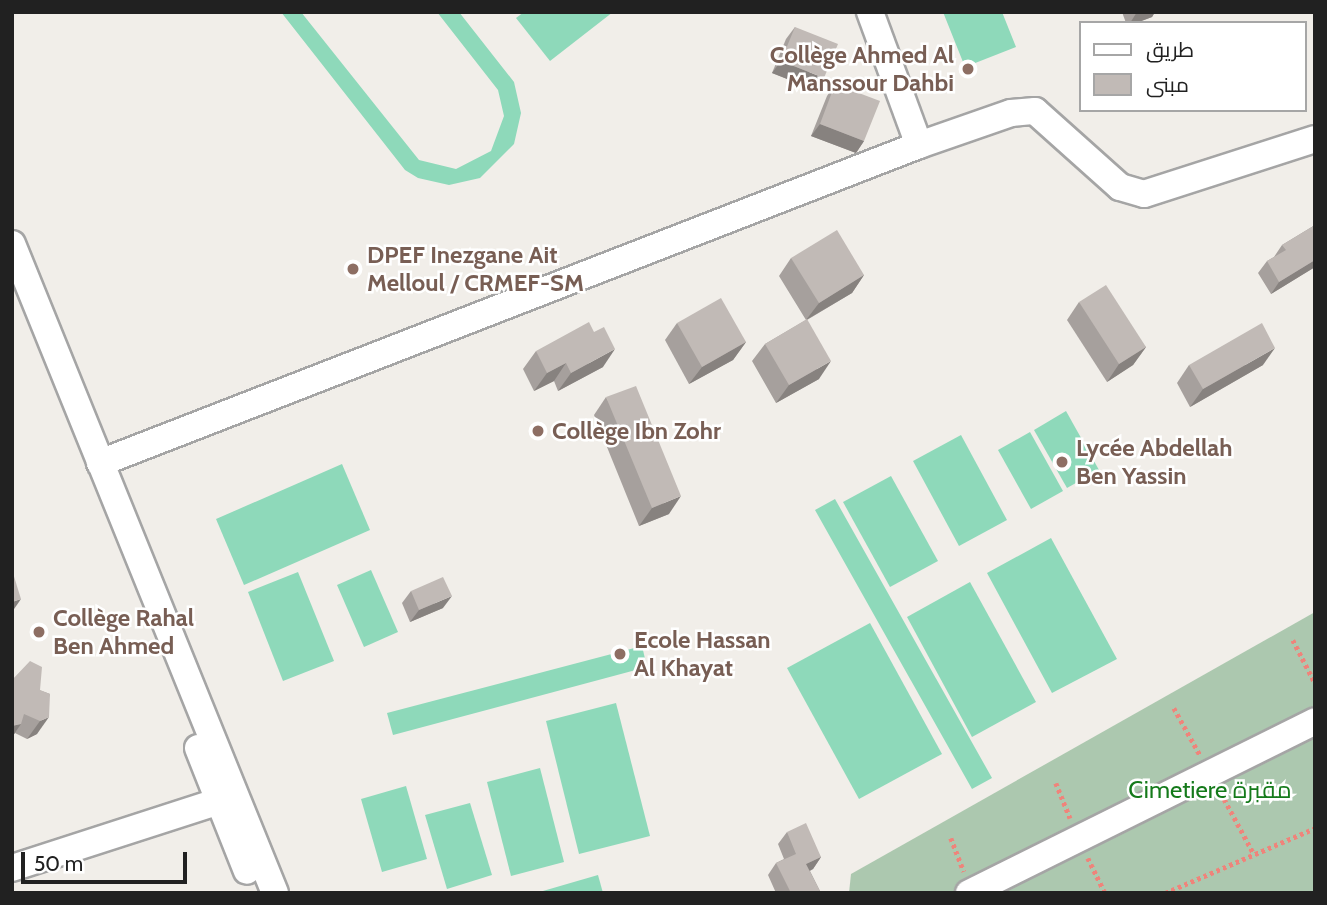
<!DOCTYPE html>
<meta charset="utf-8">
<style>
body{margin:0}
#map{position:relative;width:1327px;height:905px;overflow:hidden;background:#f1eee9;font-family:Cabin,Cairo,sans-serif}
div>[style]{position:absolute}
.cemetery>*{inset:0;background:#acc8af}
.pitch>*{inset:0;background:#8ed9ba}
.path>*{height:4.5px;margin-top:-2.25px;transform-origin:0;background:repeating-linear-gradient(90deg,#ef847b 0 3.5px,transparent 0 7px)}
.roads{filter:drop-shadow(2px 0 #a5a5a5) drop-shadow(-2px 0 #a5a5a5) drop-shadow(0 2px #a5a5a5) drop-shadow(0 -2px #a5a5a5)}
.minor>*{height:26px;margin:-13px;padding:0 13px;transform-origin:13px;border-radius:13px;background:#fff}
.wall>*{inset:0;background:#a6a09d}
.shaded-wall>*{inset:0;background:#87827f}
.building>*{inset:0;background:#c1bab6}
.dots>*{width:19px;height:19px;translate:-50% -50%;box-sizing:border-box;border:4px solid #fff;border-radius:50%}
span{translate:-50% -50%;white-space:nowrap;text-align:center;line-height:1.15;-webkit-text-stroke:5px #fff;paint-order:stroke}
.education-label{font-size:24px;color:#785e54;font-weight:700}
.right{translate:-100% -50%;text-align:right}
.left{translate:0 -50%;text-align:left}
.park-label{font-size:24px;color:#157a1b}
.frame{position:absolute;inset:0;border:14px solid #212121;pointer-events:none}
.legend{position:absolute;left:1079px;top:21px;width:228px;height:91px;box-sizing:border-box;background:#fff;border:2px solid #a6a6a6;margin:0;padding:9px 12px;list-style:none;font-size:21px;color:#212121}
.legend li{display:flex;align-items:center;gap:14px;height:35px}
.legend b{width:35px;border:2px solid #a6a6a6}
.scale{position:absolute;left:21px;top:852px;width:166px;height:32px;box-sizing:border-box;border:4px solid #212121;border-top:0;padding-left:9px;font-size:21px;line-height:24px;white-space:nowrap;color:#212121;-webkit-text-stroke:5px #fff;paint-order:stroke}
</style>
<div id="map">
<div class="cemetery">
<div style="clip-path:polygon(1315px 612px,1315px 893px,849px 893px,851px 874px)"></div>
</div>
<div class="pitch">
<div style="clip-path:polygon(281px 12px,301px 12px,419px 160px,456px 169px,491px 151px,504px 116px,498px 90px,437px 12px,459px 12px,514px 82px,521px 113px,514px 144px,480px 178px,449px 185px,418px 178px,405px 170px)"></div>
<div style="clip-path:polygon(524px 12px,613px 12px,550px 61px,516px 18px)"></div>
<div style="clip-path:polygon(943px 12px,1002px 12px,1016px 47px,965px 67px)"></div>
<div style="clip-path:polygon(1066px 411px,1099px 470px,1067px 488px,1034px 430px)"></div>
<div style="clip-path:polygon(1030px 432px,1063px 491px,1031px 509px,998px 450px)"></div>
<div style="clip-path:polygon(961px 435px,1007px 520px,959px 546px,913px 461px)"></div>
<div style="clip-path:polygon(342px 464px,370px 530px,244px 585px,216px 519px)"></div>
<div style="clip-path:polygon(891px 476px,938px 561px,890px 587px,843px 502px)"></div>
<div style="clip-path:polygon(835px 499px,992px 778px,972px 789px,815px 510px)"></div>
<div style="clip-path:polygon(1051px 538px,1117px 659px,1052px 693px,987px 573px)"></div>
<div style="clip-path:polygon(371px 570px,398px 632px,364px 647px,337px 585px)"></div>
<div style="clip-path:polygon(298px 572px,334px 661px,283px 681px,248px 592px)"></div>
<div style="clip-path:polygon(970px 582px,1036px 702px,972px 737px,907px 617px)"></div>
<div style="clip-path:polygon(870px 623px,942px 754px,859px 799px,787px 668px)"></div>
<div style="clip-path:polygon(642px 646px,647px 667px,393px 735px,387px 713px)"></div>
<div style="clip-path:polygon(616px 703px,650px 836px,579px 854px,546px 721px)"></div>
<div style="clip-path:polygon(540px 768px,564px 862px,511px 876px,487px 782px)"></div>
<div style="clip-path:polygon(406px 786px,427px 859px,382px 872px,361px 799px)"></div>
<div style="clip-path:polygon(470px 803px,492px 875px,447px 889px,425px 815px)"></div>
<div style="clip-path:polygon(598px 875px,603px 893px,536px 893px)"></div>
</div>
<div class="path">
<div style="left:1293px;top:640px;width:48px;rotate:62.9deg"></div>
<div style="left:1174px;top:708px;width:54px;rotate:61deg"></div>
<div style="left:1056px;top:783px;width:38px;rotate:68deg"></div>
<div style="left:1221px;top:793px;width:69px;rotate:61.6deg"></div>
<div style="left:951px;top:838px;width:36px;rotate:69deg"></div>
<div style="left:1088px;top:858px;width:39px;rotate:64deg"></div>
<div style="left:1165px;top:893px;width:163px;rotate:-23.4deg"></div>
</div>
<div class="roads">
<div class="minor">
<div style="left:919px;top:145px;width:97px;rotate:-19.2deg"></div>
<div style="left:1011px;top:113px;width:24px;rotate:-5deg"></div>
<div style="left:1035px;top:111px;width:114px;rotate:41.8deg"></div>
<div style="left:1120px;top:187px;width:25px;rotate:16deg"></div>
<div style="left:1144px;top:194px;width:180px;rotate:-17.8deg"></div>
<div style="left:12px;top:244px;width:700px;rotate:67.94deg"></div>
<div style="left:100px;top:463px;width:879px;rotate:-21.22deg"></div>
<div style="left:919px;top:145px;width:142px;rotate:-110.2deg"></div>
<div style="left:198px;top:748px;width:132px;rotate:68.3deg"></div>
<div style="left:12px;top:868px;width:234px;rotate:-17.9deg"></div>
<div style="left:969px;top:893px;width:386px;rotate:-26.4deg"></div>
</div>
</div>
<div class="wall">
<div style="clip-path:polygon(1122px 12px,1155px 12px,1152px 17px,1136px 23px,1126px 23px)"></div>
<div style="clip-path:polygon(795px 27px,815px 90px,772px 73px,786px 39px)"></div>
<div style="clip-path:polygon(835px 84px,864px 141px,856px 153px,811px 136px,827px 96px)"></div>
<div style="clip-path:polygon(1315px 225px,1315px 267px,1271px 294px,1258px 273px,1267px 261px,1274px 257px,1282px 245px)"></div>
<div style="clip-path:polygon(791px 258px,864px 275px,852px 293px,807px 320px,819px 379px,776px 403px,752px 361px,765px 344px,806px 320px,779px 276px)"></div>
<div style="clip-path:polygon(1079px 302px,1146px 347px,1133px 365px,1107px 382px,1067px 320px)"></div>
<div style="clip-path:polygon(677px 323px,746px 342px,733px 360px,689px 384px,665px 340px)"></div>
<div style="clip-path:polygon(536px 351px,603px 367px,558px 391px,554px 381px,534px 391px,523px 369px)"></div>
<div style="clip-path:polygon(1189px 365px,1263px 365px,1190px 407px,1177px 383px)"></div>
<div style="clip-path:polygon(606px 397px,669px 514px,639px 526px,594px 415px)"></div>
<div style="clip-path:polygon(411px 591px,443px 608px,410px 622px,402px 603px)"></div>
<div style="clip-path:polygon(12px 680px,50px 694px,37px 734px,27px 739px,15px 733px,12px 737px)"></div>
<div style="clip-path:polygon(787px 832px,821px 857px,813px 869px,810px 871px,821px 893px,776px 893px,768px 875px,776px 863px,784px 859px,778px 844px)"></div>
</div>
<div class="shaded-wall">
<div style="clip-path:polygon(1137px 12px,1155px 12px,1152px 17px,1136px 23px,1130px 23px)"></div>
<div style="clip-path:polygon(781px 61px,824px 78px,815px 90px,772px 73px)"></div>
<div style="clip-path:polygon(820px 124px,864px 141px,856px 153px,811px 136px)"></div>
<div style="clip-path:polygon(1315px 260px,1315px 267px,1271px 294px,1279px 282px)"></div>
<div style="clip-path:polygon(864px 275px,852px 293px,806px 320px,819px 303px)"></div>
<div style="clip-path:polygon(746px 342px,733px 360px,689px 384px,702px 367px)"></div>
<div style="clip-path:polygon(1146px 347px,1133px 365px,1107px 382px,1119px 364px)"></div>
<div style="clip-path:polygon(1275px 348px,1263px 365px,1190px 407px,1203px 389px)"></div>
<div style="clip-path:polygon(615px 349px,603px 367px,558px 391px,571px 373px)"></div>
<div style="clip-path:polygon(831px 361px,819px 379px,776px 403px,789px 385px)"></div>
<div style="clip-path:polygon(566px 363px,554px 381px,534px 391px,547px 373px)"></div>
<div style="clip-path:polygon(681px 496px,669px 514px,639px 526px,652px 508px)"></div>
<div style="clip-path:polygon(452px 596px,443px 608px,410px 622px,419px 610px)"></div>
<div style="clip-path:polygon(21px 599px,12px 612px,12px 602px)"></div>
<div style="clip-path:polygon(49px 717px,37px 734px,27px 739px,40px 721px)"></div>
<div style="clip-path:polygon(21px 724px,12px 737px,12px 726px)"></div>
<div style="clip-path:polygon(821px 857px,813px 869px,798px 876px,806px 864px)"></div>
</div>
<div class="building">
<div style="clip-path:polygon(795px 27px,838px 44px,824px 78px,781px 61px)"></div>
<div style="clip-path:polygon(835px 84px,880px 101px,864px 141px,820px 124px)"></div>
<div style="clip-path:polygon(1315px 225px,1315px 260px,1279px 282px,1267px 261px,1286px 250px,1282px 245px)"></div>
<div style="clip-path:polygon(837px 230px,864px 275px,819px 303px,791px 258px)"></div>
<div style="clip-path:polygon(1106px 285px,1146px 347px,1119px 364px,1079px 302px)"></div>
<div style="clip-path:polygon(721px 298px,746px 342px,702px 367px,677px 323px)"></div>
<div style="clip-path:polygon(807px 319px,831px 361px,789px 385px,765px 344px)"></div>
<div style="clip-path:polygon(589px 322px,594px 332px,604px 327px,615px 349px,571px 373px,566px 363px,547px 373px,536px 351px)"></div>
<div style="clip-path:polygon(1262px 323px,1275px 348px,1203px 389px,1189px 365px)"></div>
<div style="clip-path:polygon(636px 386px,681px 496px,652px 508px,606px 397px)"></div>
<div style="clip-path:polygon(12px 570px,21px 599px,12px 602px)"></div>
<div style="clip-path:polygon(443px 577px,452px 596px,419px 610px,411px 591px)"></div>
<div style="clip-path:polygon(30px 661px,42px 667px,40px 690px,50px 694px,49px 717px,40px 721px,24px 714px,21px 724px,12px 726px,12px 680px)"></div>
<div style="clip-path:polygon(806px 823px,821px 857px,806px 864px,821px 893px,791px 893px,776px 863px,796px 854px,787px 832px)"></div>
</div>
<div class="dots">
<div style="left:968px;top:69px;background:#8d6e63"></div>
<div style="left:353px;top:269px;background:#8d6e63"></div>
<div style="left:538px;top:431px;background:#8d6e63"></div>
<div style="left:1062px;top:462px;background:#8d6e63"></div>
<div style="left:39px;top:632px;background:#8d6e63"></div>
<div style="left:620px;top:654px;background:#8d6e63"></div>
</div>
<div class="education-label">
<span class="right" style="left:954px;top:69px">Collège Ahmed Al<br>Manssour Dahbi</span>
<span class="left" style="left:367px;top:269px">DPEF Inezgane Ait<br>Melloul / CRMEF-SM</span>
<span class="left" style="left:552px;top:431px">Collège Ibn Zohr</span>
<span class="left" style="left:1076px;top:462px">Lycée Abdellah<br>Ben Yassin</span>
<span class="left" style="left:53px;top:632px">Collège Rahal<br>Ben Ahmed</span>
<span class="left" style="left:634px;top:654px">Ecole Hassan<br>Al Khayat</span>
</div>
<div class="park-label">
<span style="left:1210px;top:790px">Cimetiere مقبرة</span>
</div>
<div class="frame"></div>
<ul class="legend">
<li><b style="height:9px;background:#fff"></b>طريق</li>
<li><b style="height:19px;background:#c1bab6"></b>مبنى</li>
</ul>
<div class="scale">50 m</div>
</div>
